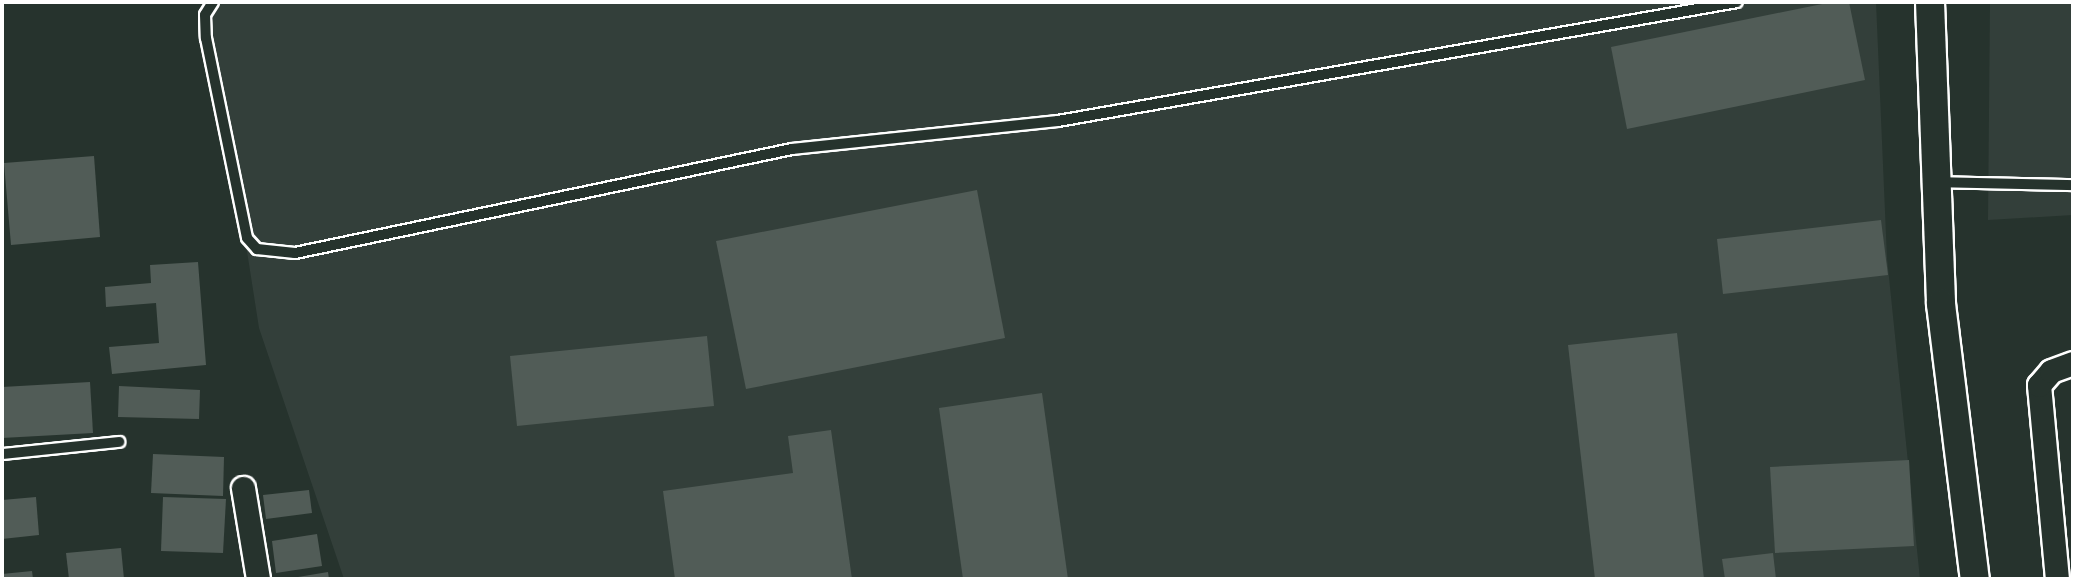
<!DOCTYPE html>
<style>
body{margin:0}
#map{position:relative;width:2075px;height:581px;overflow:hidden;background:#26332d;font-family:Sriracha,sans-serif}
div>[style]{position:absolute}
.built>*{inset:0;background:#333f3a}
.building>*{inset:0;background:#515c57}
.roads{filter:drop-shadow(2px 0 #fff) drop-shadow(-2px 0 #fff) drop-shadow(0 2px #fff) drop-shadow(0 -2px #fff)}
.service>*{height:10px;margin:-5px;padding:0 5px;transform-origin:5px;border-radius:5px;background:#26332d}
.minor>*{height:23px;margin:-11.5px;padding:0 11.5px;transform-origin:11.5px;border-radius:11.5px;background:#26332d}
.tertiary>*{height:28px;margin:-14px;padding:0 14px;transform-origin:14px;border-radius:14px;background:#26332d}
span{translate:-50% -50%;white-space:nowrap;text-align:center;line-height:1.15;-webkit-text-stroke:5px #26332d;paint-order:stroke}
.frame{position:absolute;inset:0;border:4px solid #fff;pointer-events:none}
</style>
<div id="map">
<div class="built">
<div style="clip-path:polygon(208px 2px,1876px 2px,1887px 258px,1920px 579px,344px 579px,259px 328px)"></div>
<div style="clip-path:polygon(1990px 2px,2073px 2px,2073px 215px,1988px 220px)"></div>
</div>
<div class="building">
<div style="clip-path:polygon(1832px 2px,1849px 2px,1865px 80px,1627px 129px,1611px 47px)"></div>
<div style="clip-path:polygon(94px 156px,100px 237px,11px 245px,4px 163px)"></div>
<div style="clip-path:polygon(977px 190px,1005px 338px,746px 389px,716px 241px)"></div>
<div style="clip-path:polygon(1881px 220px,1888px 275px,1723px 294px,1717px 239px)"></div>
<div style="clip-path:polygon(198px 262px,206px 365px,112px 374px,109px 347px,159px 343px,156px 303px,106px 307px,105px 287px,151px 283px,150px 265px)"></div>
<div style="clip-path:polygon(1677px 333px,1704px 579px,1595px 579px,1568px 345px)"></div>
<div style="clip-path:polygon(707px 336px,714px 406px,517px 426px,510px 356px)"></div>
<div style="clip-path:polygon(90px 382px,93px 433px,2px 438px,2px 387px)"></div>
<div style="clip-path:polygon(119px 386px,200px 390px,199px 419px,118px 417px)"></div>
<div style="clip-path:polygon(1042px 393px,1068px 579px,963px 579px,939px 408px)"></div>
<div style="clip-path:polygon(831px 430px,852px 579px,675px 579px,663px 491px,793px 473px,788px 436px)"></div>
<div style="clip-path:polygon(153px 454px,224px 457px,223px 496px,151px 493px)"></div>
<div style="clip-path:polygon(1909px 460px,1914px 546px,1775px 553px,1770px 467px)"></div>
<div style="clip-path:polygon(309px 490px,312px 513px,266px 519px,263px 495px)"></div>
<div style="clip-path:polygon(36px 497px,39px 535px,2px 539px,2px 500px)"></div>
<div style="clip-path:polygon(163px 497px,226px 499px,223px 553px,161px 551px)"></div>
<div style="clip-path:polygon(317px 534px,322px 566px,276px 573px,272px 541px)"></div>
<div style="clip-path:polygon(121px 548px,124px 579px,69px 579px,66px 553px)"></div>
<div style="clip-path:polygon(1773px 553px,1776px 579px,1725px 579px,1722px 559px)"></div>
<div style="clip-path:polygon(32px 571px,33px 579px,2px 579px,2px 574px)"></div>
<div style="clip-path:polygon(328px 572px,329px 579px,292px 579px,292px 578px)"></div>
</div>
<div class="roads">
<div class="service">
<div style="left:213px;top:2px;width:15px;rotate:122deg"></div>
<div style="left:205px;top:15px;width:23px;rotate:88deg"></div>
<div style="left:206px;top:38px;width:204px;rotate:78.4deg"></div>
<div style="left:247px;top:238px;width:15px;rotate:48deg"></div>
<div style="left:257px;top:249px;width:38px;rotate:6deg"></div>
<div style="left:295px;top:253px;width:508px;rotate:-11.82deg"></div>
<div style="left:792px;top:149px;width:267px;rotate:-6deg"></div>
<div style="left:1058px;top:121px;width:689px;rotate:-9.94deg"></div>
<div style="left:1937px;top:182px;width:136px;rotate:1.3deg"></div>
<div style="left:2px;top:454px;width:118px;rotate:-5.9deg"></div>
</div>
<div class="minor">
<div style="left:243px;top:488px;width:92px;rotate:80.6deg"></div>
<div style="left:2057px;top:579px;width:195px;rotate:-95.3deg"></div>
<div style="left:2039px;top:385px;width:18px;rotate:-49deg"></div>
<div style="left:2051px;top:371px;width:23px;rotate:-20deg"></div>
</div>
<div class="tertiary">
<div style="left:1930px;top:2px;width:302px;rotate:87.9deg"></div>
<div style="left:1941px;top:304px;width:277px;rotate:83deg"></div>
</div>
</div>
<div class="frame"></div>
</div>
